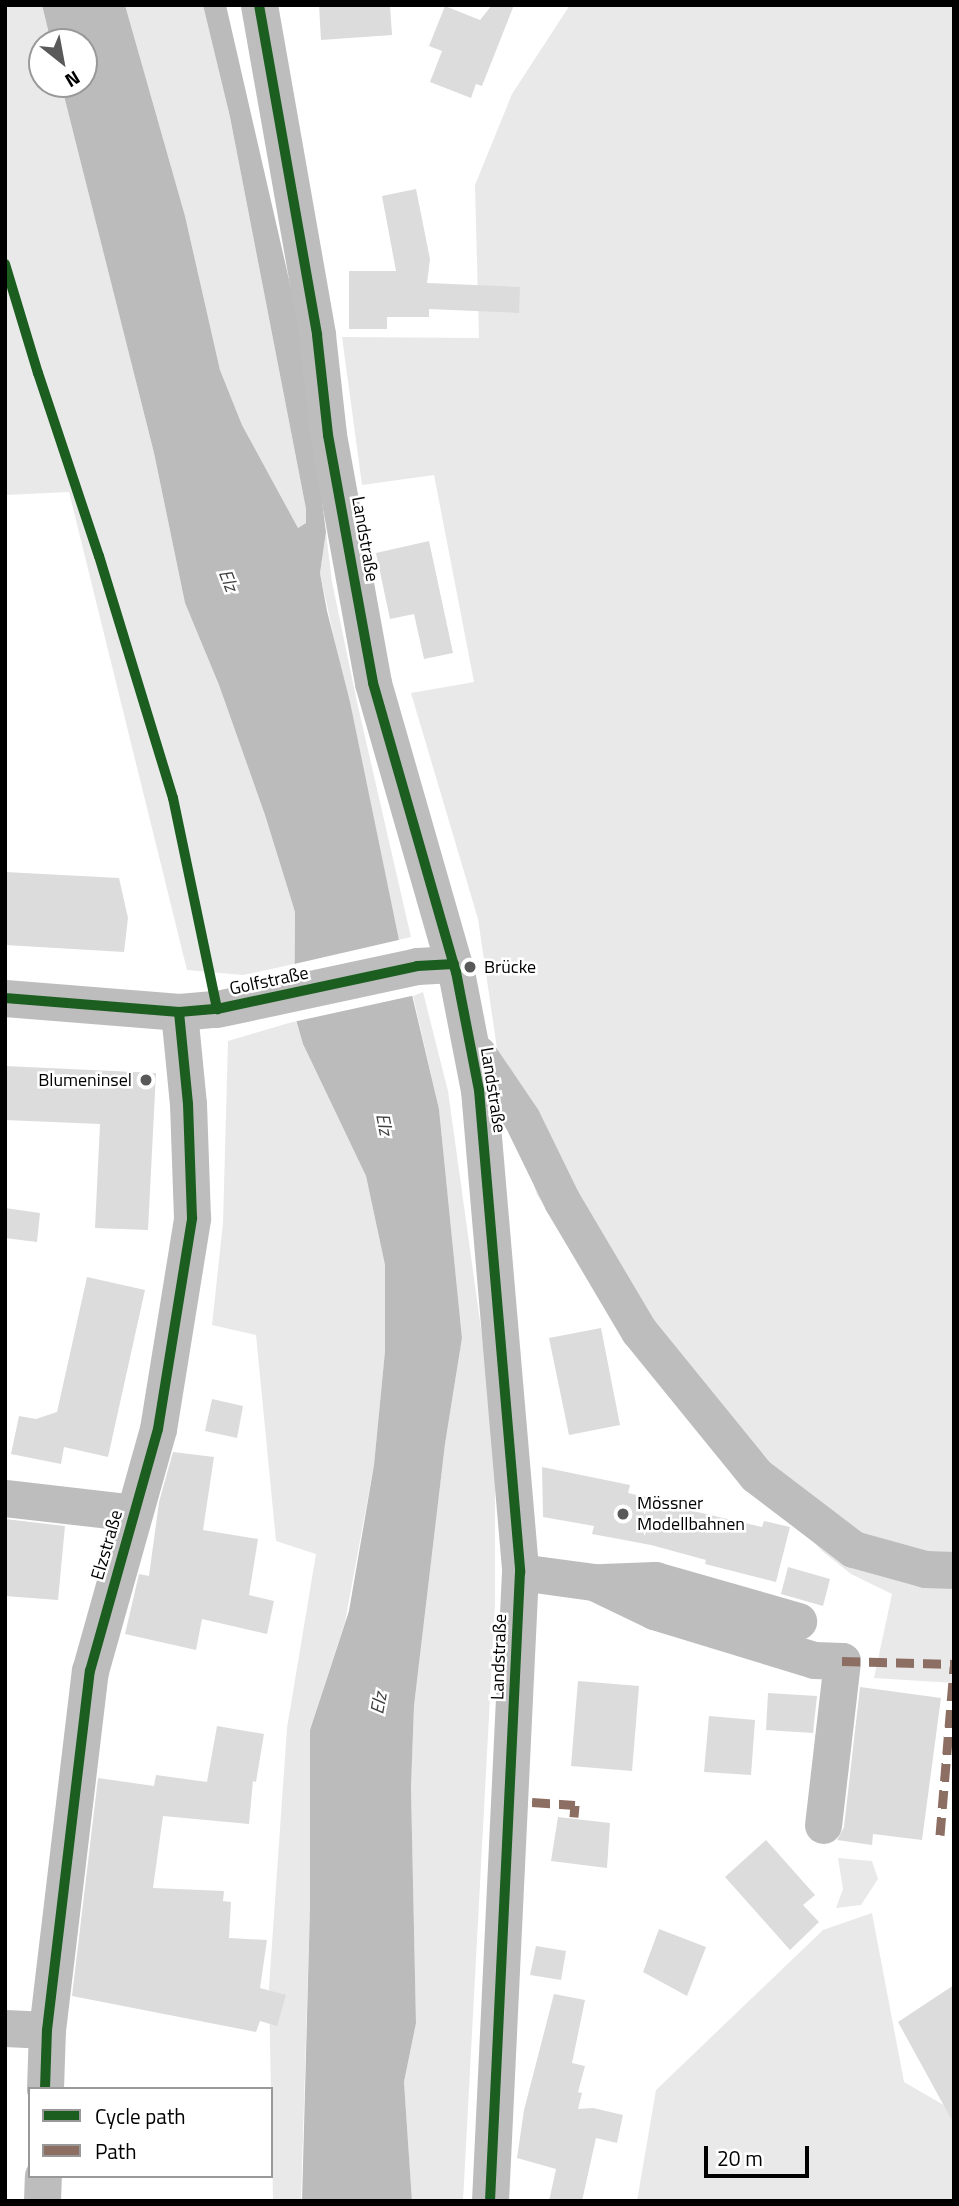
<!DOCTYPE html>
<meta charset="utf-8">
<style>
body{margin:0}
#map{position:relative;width:959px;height:2206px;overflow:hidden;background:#fff;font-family:"Titillium Web",sans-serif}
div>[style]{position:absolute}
.green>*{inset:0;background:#e9e9e9}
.water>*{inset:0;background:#bbb}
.pier>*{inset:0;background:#fff}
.building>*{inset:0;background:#dcdcdc}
.minor>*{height:37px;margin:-18.5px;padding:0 18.5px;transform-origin:18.5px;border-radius:18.5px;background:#bdbdbd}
.quiet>*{height:9px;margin-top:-4.5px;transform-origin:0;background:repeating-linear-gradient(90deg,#8d6e63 0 18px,transparent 0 27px)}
.cycleway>*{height:10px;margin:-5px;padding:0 5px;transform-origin:5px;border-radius:5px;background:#1b5e20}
.dots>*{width:19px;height:19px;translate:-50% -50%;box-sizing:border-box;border:4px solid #fff;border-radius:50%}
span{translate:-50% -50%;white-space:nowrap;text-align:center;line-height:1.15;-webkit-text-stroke:5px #fff;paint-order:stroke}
.street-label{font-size:18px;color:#000}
.poi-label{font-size:18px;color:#000}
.left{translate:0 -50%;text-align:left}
.right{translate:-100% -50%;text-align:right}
.water-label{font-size:19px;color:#3f3f3f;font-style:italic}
.frame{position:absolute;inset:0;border:7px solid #000;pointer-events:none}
.legend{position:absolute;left:28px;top:2087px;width:245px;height:91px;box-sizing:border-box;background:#fff;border:2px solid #999;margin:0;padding:9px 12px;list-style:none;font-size:21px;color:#000}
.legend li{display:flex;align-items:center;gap:14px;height:35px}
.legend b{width:35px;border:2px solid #999}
.north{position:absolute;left:28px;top:28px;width:70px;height:70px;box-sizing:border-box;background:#fff;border:2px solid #999;border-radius:50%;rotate:149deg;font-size:19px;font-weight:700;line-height:28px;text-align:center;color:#000}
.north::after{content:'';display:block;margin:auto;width:24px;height:32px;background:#595959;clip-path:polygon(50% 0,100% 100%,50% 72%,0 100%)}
.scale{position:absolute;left:704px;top:2146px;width:105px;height:32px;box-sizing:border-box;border:4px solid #000;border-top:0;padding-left:9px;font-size:21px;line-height:24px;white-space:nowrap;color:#000;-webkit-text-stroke:5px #fff;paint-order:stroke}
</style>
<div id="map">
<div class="green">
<div style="clip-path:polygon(5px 5px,42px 5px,51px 42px,42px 42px,42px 84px,61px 84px,154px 453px,185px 603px,219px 685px,265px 815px,295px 912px,294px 964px,243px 975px,187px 970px,69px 492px,5px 495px)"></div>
<div style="clip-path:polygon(125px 5px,203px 5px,230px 117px,306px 509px,306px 523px,298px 528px,242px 425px,220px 370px,185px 216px)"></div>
<div style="clip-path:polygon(570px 5px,954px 5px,954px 1683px,874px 1678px,892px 1594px,851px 1574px,822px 1551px,798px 1524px,605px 1292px,537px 1195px,500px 1069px,478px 919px,411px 693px,474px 682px,434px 475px,362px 485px,342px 337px,479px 338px,475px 185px,512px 94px)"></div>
<div style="clip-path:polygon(326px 532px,332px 582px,357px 702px,411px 937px,399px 940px,320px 573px)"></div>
<div style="clip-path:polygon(423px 992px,448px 1091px,487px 1372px,495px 1459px,495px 1604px,463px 2201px,412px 2201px,404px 2082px,416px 2023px,411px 1788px,414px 1706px,445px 1444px,462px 1338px,439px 1109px,413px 996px)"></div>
<div style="clip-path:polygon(296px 1021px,303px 1044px,366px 1176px,385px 1265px,385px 1351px,374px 1465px,345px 1622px,310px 1730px,310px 1907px,301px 2201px,273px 2201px,269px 1987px,287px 1728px,316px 1554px,276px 1541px,256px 1335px,212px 1325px,223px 1223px,228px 1041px)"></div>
<div style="clip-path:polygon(838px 1858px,872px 1861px,878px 1879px,861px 1905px,836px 1908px,843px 1889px)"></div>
<div style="clip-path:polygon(872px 1913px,904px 2082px,954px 2111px,954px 2201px,637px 2201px,656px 2090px,823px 1930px)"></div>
</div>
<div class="water">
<div style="clip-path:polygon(42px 5px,125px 5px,185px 216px,220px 370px,242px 425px,298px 528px,306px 523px,306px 509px,230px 117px,203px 5px,226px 5px,299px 323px,326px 532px,320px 573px,327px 611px,350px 702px,399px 940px,439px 1109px,462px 1338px,445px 1444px,414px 1706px,411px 1788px,416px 2023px,404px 2082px,412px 2201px,302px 2201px,310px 1907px,310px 1730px,349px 1611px,374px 1465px,385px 1351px,385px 1265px,366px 1176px,303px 1044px,294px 1013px,295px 912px,265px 815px,219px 685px,185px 603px,154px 453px,61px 84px,84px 84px,84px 42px,51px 42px)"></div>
</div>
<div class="pier">
<div style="clip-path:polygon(403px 939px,416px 995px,293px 1022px,290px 965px)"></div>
</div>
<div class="building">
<div style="clip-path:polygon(319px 5px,390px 5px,392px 35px,321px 40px)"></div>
<div style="clip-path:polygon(492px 5px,514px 5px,482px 86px,476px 84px,471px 98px,430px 82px,442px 51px,429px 46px,445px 6px,480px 20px)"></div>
<div style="clip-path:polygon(416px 189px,430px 259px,427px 283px,520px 287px,519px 313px,429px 309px,429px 317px,387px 317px,387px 329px,349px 329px,349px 271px,396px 271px,382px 196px)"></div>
<div style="clip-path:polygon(429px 541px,453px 653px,424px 659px,414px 614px,390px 619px,376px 553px)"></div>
<div style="clip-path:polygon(5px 872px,119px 878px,128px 918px,124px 952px,5px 945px)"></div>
<div style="clip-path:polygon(5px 1066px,156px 1073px,148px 1230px,95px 1228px,100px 1124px,5px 1120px)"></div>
<div style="clip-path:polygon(5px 1208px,40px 1213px,37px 1242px,5px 1238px)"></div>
<div style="clip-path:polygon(87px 1277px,145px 1290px,108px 1457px,64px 1447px,61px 1464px,11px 1454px,19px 1416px,36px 1419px,57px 1412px)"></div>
<div style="clip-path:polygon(601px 1328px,620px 1425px,569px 1435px,549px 1338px)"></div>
<div style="clip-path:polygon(212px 1399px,243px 1406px,237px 1438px,205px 1431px)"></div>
<div style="clip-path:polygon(173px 1452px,214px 1457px,203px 1530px,258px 1539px,249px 1595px,274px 1601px,267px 1634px,202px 1619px,196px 1650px,125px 1634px,139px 1574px,149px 1576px,159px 1502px)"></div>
<div style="clip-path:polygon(542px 1467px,630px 1485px,628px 1493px,695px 1508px,693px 1511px,762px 1527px,764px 1521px,790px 1527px,776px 1582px,705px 1564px,706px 1560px,651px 1545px,592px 1534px,594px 1526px,543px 1517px)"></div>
<div style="clip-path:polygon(5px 1519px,65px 1526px,58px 1600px,5px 1596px)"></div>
<div style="clip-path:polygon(788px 1567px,830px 1579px,823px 1606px,781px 1594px)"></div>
<div style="clip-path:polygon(578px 1681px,639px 1686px,632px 1771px,571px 1766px)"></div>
<div style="clip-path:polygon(860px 1687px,941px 1698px,922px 1840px,873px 1834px,872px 1845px,837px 1840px,844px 1827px)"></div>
<div style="clip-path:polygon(768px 1693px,817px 1696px,813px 1733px,766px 1730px)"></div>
<div style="clip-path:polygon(709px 1716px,755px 1720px,751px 1775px,704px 1772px)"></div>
<div style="clip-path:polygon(217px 1726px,264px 1734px,256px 1782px,253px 1781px,249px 1824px,163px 1816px,153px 1888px,224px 1891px,223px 1901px,231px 1902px,229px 1938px,267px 1940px,260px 1988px,286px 1995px,277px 2026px,260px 2021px,256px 2032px,72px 1996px,98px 1778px,154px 1786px,156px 1775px,207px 1782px)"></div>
<div style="clip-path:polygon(558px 1817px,610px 1823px,607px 1868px,551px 1861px)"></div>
<div style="clip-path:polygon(766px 1840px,815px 1895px,803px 1905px,819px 1922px,790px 1950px,725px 1877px)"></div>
<div style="clip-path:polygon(659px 1929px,706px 1947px,687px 1996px,643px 1972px)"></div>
<div style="clip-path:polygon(536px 1946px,566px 1951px,561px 1980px,530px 1975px)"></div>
<div style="clip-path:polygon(954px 1985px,954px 2124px,898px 2022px)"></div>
<div style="clip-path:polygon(554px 1994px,585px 2000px,572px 2063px,585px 2066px,578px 2092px,582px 2093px,578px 2109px,593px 2108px,623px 2115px,617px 2143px,596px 2138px,582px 2201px,549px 2201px,556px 2169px,517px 2158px,524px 2110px)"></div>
</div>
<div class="minor">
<div style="left:259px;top:5px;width:335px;rotate:80deg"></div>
<div style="left:317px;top:335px;width:101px;rotate:83.7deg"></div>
<div style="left:328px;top:435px;width:252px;rotate:79.7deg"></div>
<div style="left:373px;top:683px;width:301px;rotate:74deg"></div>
<div style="left:456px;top:972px;width:120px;rotate:79deg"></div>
<div style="left:479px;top:1090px;width:484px;rotate:85.1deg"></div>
<div style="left:520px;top:1572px;width:630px;rotate:92.73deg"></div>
<div style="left:5px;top:998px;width:175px;rotate:4.6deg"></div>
<div style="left:179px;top:1012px;width:38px;rotate:-5deg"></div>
<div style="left:217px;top:1009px;width:205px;rotate:-12.1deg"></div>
<div style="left:417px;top:966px;width:37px;rotate:-3deg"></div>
<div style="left:478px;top:1054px;width:78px;rotate:55.9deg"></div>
<div style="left:522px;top:1119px;width:91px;rotate:64deg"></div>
<div style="left:562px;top:1201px;width:151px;rotate:59.4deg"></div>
<div style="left:639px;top:1331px;width:186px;rotate:50.9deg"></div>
<div style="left:756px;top:1475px;width:122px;rotate:37.3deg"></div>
<div style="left:853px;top:1549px;width:75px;rotate:15.5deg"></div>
<div style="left:925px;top:1569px;width:29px;rotate:2deg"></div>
<div style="left:5px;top:1498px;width:130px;rotate:6.6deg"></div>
<div style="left:520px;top:1572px;width:75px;rotate:7.7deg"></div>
<div style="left:594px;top:1582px;width:67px;rotate:25.8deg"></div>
<div style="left:654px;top:1611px;width:167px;rotate:17deg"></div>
<div style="left:814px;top:1660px;width:28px;rotate:2deg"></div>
<div style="left:842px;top:1661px;width:165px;rotate:96.6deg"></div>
<div style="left:602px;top:1582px;width:53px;rotate:-2.2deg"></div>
<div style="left:655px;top:1580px;width:149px;rotate:16deg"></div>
<div style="left:5px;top:2028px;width:42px;rotate:2.7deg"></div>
<div style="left:45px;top:2089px;width:59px;rotate:-88.1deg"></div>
<div style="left:47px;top:2030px;width:362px;rotate:-83.2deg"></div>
<div style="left:90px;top:1671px;width:251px;rotate:-74.3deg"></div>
<div style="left:158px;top:1429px;width:214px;rotate:-80.8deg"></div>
<div style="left:192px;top:1218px;width:114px;rotate:-92deg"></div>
<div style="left:188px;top:1104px;width:92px;rotate:-95.6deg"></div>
<div style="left:42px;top:2201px;width:25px;rotate:-88deg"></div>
</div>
<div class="quiet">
<div style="left:842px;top:1661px;width:112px;rotate:1.5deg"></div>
<div style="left:532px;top:1802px;width:43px;rotate:4deg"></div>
<div style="left:575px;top:1805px;width:12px;rotate:95deg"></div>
<div style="left:940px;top:1835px;width:169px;rotate:-85.2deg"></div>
</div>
<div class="cycleway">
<div style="left:259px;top:5px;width:335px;rotate:80deg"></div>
<div style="left:317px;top:335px;width:101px;rotate:83.7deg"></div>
<div style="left:328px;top:435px;width:252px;rotate:79.7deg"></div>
<div style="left:373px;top:683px;width:301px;rotate:74deg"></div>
<div style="left:456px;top:972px;width:120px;rotate:79deg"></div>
<div style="left:479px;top:1090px;width:484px;rotate:85.1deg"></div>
<div style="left:520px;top:1572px;width:630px;rotate:92.73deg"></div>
<div style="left:5px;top:264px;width:114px;rotate:73.2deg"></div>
<div style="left:38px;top:373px;width:193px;rotate:71.6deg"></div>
<div style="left:99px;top:556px;width:253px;rotate:73deg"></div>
<div style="left:173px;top:798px;width:216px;rotate:78.2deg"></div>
<div style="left:5px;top:998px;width:175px;rotate:4.6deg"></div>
<div style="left:179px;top:1012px;width:38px;rotate:-5deg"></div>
<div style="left:217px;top:1009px;width:205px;rotate:-12.1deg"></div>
<div style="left:417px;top:966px;width:37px;rotate:-3deg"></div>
<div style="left:45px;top:2089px;width:59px;rotate:-88.1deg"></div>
<div style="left:47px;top:2030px;width:362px;rotate:-83.2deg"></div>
<div style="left:90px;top:1671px;width:251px;rotate:-74.3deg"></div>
<div style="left:158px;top:1429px;width:214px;rotate:-80.8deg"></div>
<div style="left:192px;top:1218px;width:114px;rotate:-92deg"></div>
<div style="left:188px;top:1104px;width:92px;rotate:-95.6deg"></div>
</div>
<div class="dots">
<div style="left:470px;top:967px;background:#595959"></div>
<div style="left:146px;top:1080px;background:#595959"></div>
<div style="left:623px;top:1514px;background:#595959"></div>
</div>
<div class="street-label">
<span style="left:365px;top:539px;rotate:80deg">Landstraße</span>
<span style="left:269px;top:981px;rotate:-12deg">Golfstraße</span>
<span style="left:493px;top:1090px;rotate:81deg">Landstraße</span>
<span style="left:107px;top:1545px;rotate:-74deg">Elzstraße</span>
<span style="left:499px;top:1657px;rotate:-88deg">Landstraße</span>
</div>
<div class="poi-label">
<span class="left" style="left:484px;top:967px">Brücke</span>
<span class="right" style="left:132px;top:1080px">Blumeninsel</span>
<span class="left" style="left:637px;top:1514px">Mössner<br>Modellbahnen</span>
</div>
<div class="water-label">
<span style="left:229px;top:580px;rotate:69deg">Elz</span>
<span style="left:385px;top:1124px;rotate:79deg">Elz</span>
<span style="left:378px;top:1703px;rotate:-80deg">Elz</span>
</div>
<div class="frame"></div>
<ul class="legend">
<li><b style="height:9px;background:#1b5e20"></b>Cycle path</li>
<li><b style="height:9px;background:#8d6e63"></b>Path</li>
</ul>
<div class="north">N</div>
<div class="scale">20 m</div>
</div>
